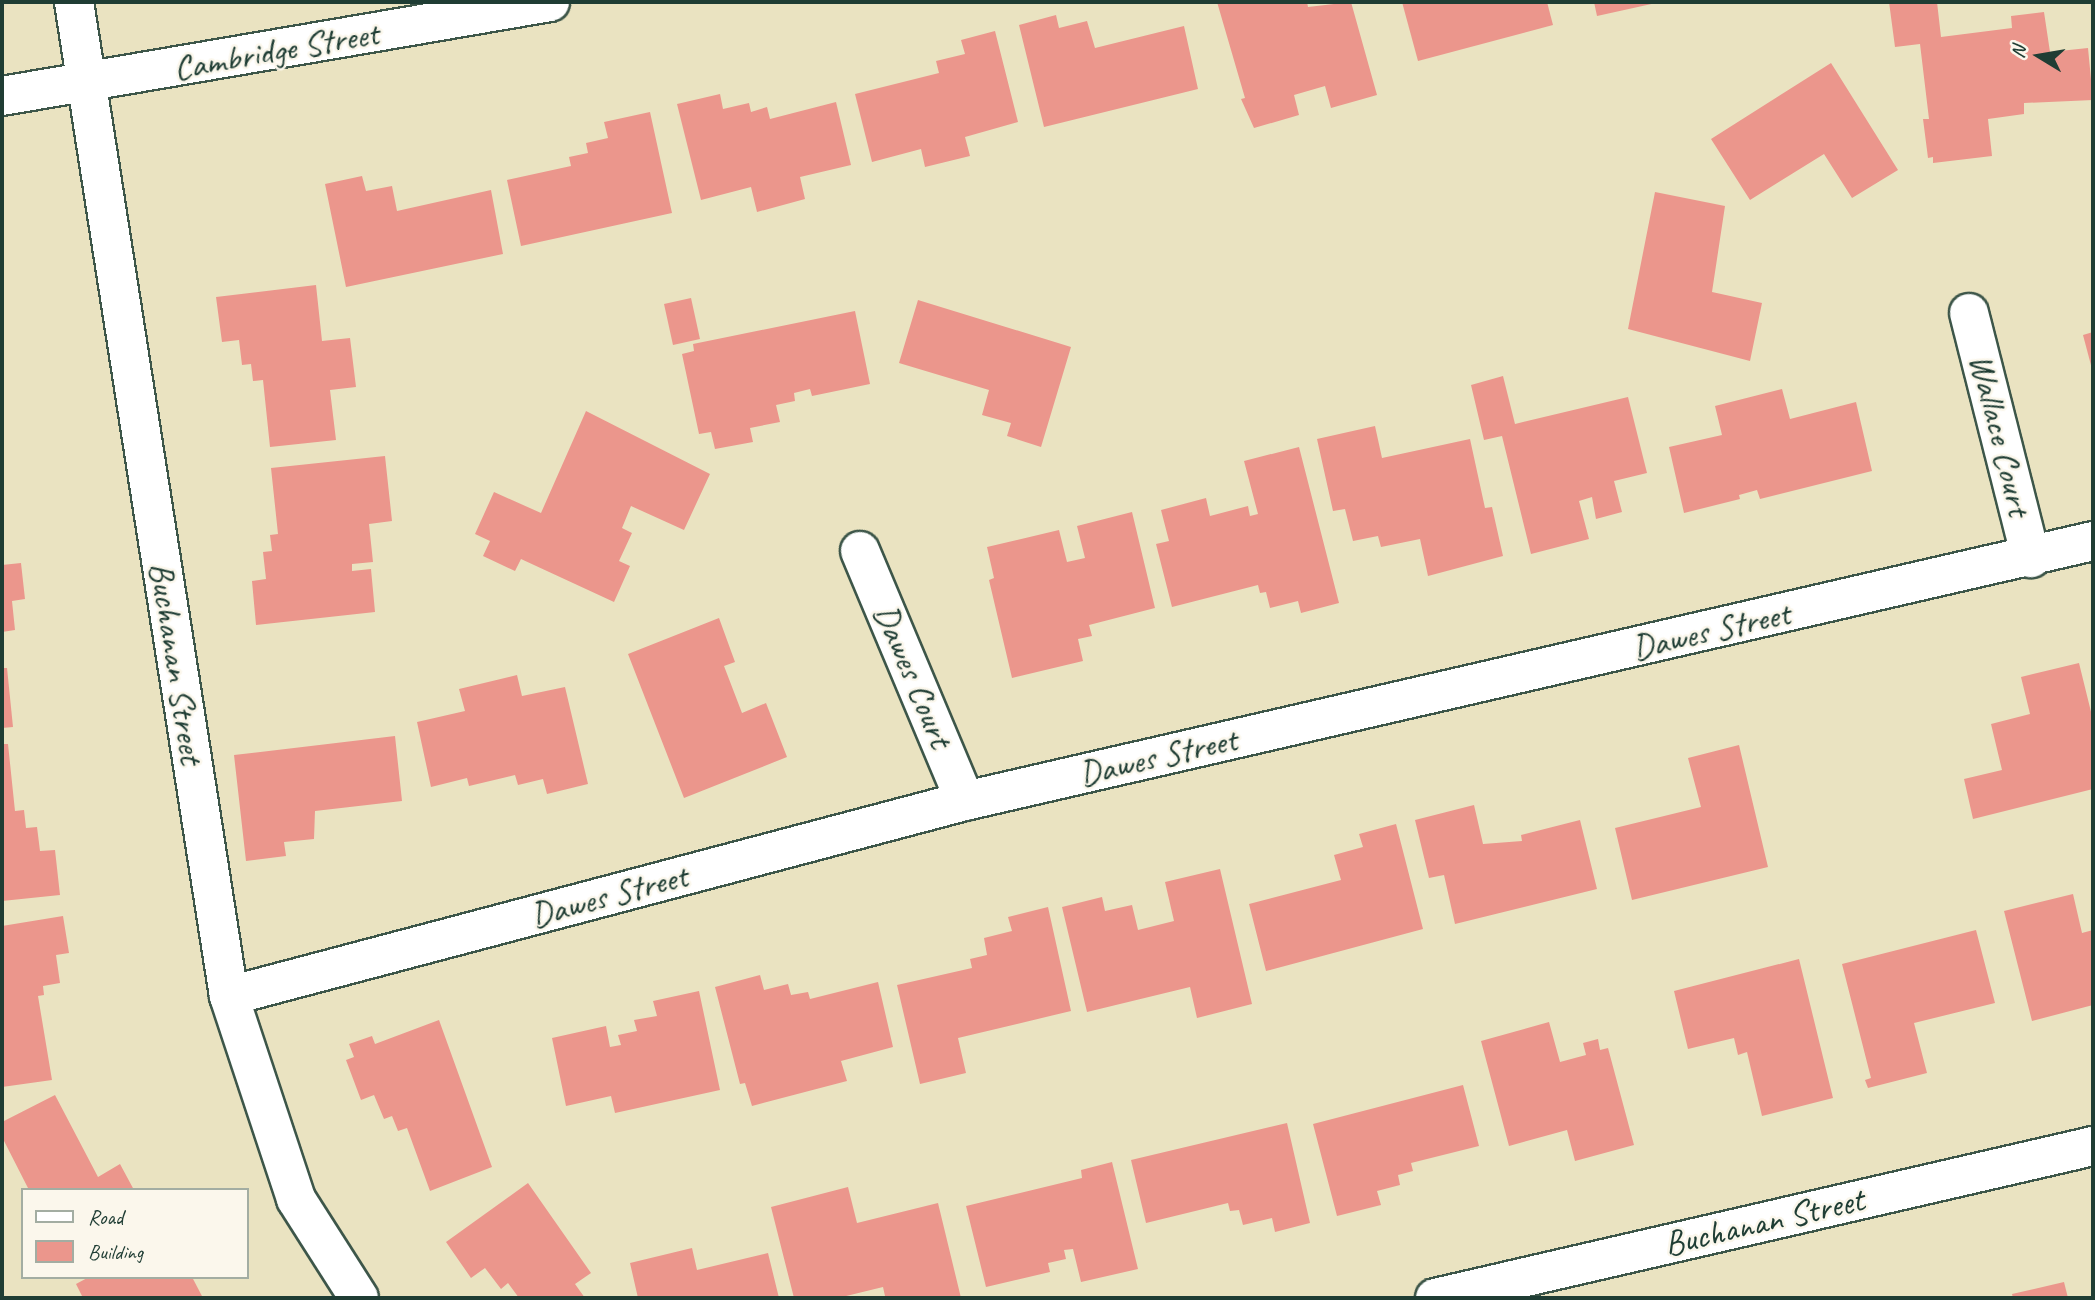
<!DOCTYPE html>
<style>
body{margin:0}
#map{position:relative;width:2095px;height:1300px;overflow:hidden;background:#eae3c1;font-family:Caveat,sans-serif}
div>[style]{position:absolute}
.building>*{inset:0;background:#eb968c}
.roads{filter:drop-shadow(2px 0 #3d5649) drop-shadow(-2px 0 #3d5649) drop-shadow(0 2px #3d5649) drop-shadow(0 -2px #3d5649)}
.minor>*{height:38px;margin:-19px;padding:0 19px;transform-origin:19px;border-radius:19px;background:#fff}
span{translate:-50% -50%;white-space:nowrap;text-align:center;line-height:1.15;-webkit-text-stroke:5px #fbf7ec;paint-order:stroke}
.street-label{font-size:35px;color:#1f3d34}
.frame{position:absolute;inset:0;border:4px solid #1f3d34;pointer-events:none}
.legend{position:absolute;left:21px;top:1188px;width:228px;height:91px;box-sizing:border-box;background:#fbf7ec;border:2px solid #a3ada2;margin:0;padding:9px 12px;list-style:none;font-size:21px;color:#1f3d34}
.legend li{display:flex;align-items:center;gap:14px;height:35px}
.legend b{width:35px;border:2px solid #a3ada2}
.north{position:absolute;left:2004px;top:21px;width:70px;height:70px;-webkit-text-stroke:5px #fbf7ec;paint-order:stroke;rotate:281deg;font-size:19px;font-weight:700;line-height:28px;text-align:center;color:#1f3d34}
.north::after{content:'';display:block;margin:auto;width:24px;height:32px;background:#1f3d34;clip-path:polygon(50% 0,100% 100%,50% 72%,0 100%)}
</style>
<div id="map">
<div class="building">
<div style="clip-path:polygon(1217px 2px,1307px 2px,1308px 7px,1351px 2px,1377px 95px,1331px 108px,1325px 86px,1294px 95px,1299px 115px,1254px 128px,1241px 99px,1245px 98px)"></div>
<div style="clip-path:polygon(1402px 2px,1547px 2px,1553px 25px,1418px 61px)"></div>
<div style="clip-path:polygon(1594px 2px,1656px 2px,1656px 3px,1597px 16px)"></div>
<div style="clip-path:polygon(1889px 2px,1937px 2px,1941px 37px,2012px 28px,2011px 16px,2044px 12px,2050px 52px,2088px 48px,2093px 100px,2024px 103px,2024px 114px,1988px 119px,1992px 156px,1933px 163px,1933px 157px,1928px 158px,1923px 119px,1929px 119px,1920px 44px,1895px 47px)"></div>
<div style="clip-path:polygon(1056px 15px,1059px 28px,1087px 21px,1095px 48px,1184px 26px,1198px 89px,1044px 127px,1019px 25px)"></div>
<div style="clip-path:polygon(995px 31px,1018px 122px,965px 137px,970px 156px,925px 167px,921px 149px,872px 162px,855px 94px,939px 73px,936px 61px,965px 54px,961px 40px)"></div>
<div style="clip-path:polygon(1831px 63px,1898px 170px,1852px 198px,1824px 154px,1750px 200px,1711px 139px)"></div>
<div style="clip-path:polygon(720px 94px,723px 109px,749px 103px,751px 112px,767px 107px,770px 119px,836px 102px,851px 165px,800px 177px,805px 199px,757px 212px,751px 187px,701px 200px,677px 104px)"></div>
<div style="clip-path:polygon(650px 112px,672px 213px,521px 246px,507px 180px,571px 166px,569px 157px,588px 153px,586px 143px,608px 138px,604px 122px)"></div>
<div style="clip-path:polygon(362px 176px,366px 191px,392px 186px,397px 211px,491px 190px,503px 254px,346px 287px,325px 184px)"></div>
<div style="clip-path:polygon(1655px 192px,1725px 206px,1712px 292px,1762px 303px,1750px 361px,1628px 329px)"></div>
<div style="clip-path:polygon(316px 285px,322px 341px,350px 338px,356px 387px,330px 390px,336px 440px,270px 447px,263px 380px,253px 381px,251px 364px,242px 365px,239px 340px,222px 342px,216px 297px)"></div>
<div style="clip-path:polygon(691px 298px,700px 339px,673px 345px,664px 304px)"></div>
<div style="clip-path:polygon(918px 300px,1071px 347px,1041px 447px,1007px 436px,1011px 423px,982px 415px,989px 390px,899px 363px)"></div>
<div style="clip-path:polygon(855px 311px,870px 384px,812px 396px,810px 389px,794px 393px,795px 401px,776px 405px,780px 422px,750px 428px,753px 442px,715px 449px,711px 432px,699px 434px,682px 354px,694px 351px,693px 344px)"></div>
<div style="clip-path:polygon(2093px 332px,2093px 369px,2092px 369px,2083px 335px)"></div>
<div style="clip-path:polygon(1503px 376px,1515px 424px,1628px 397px,1647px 473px,1614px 481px,1622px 512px,1596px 519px,1592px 497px,1579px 501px,1589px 539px,1531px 554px,1502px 436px,1484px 440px,1471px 385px)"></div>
<div style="clip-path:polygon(1782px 389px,1790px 419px,1856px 402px,1872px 471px,1760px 499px,1757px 490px,1739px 495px,1740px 499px,1684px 513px,1669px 447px,1722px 435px,1715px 406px)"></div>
<div style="clip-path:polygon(586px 411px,710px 474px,684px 530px,631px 506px,622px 528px,632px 533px,619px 561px,630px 566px,614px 602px,521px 559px,515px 571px,483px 556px,490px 541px,475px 534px,494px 492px,541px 513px)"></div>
<div style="clip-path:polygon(1375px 426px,1382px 458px,1470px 439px,1485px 508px,1492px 507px,1503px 556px,1428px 576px,1420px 539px,1381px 547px,1378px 536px,1353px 541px,1345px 509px,1333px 511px,1317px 439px)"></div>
<div style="clip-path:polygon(1299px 447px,1339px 603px,1301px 613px,1298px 601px,1270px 608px,1266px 592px,1260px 593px,1258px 585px,1172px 607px,1156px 544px,1169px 541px,1161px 510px,1206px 498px,1210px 516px,1248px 506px,1250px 516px,1258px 514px,1244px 461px)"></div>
<div style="clip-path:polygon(385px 456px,392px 521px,369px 524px,373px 562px,352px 564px,352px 571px,371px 569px,375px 612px,256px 625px,252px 581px,266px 579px,263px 552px,272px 551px,270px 535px,278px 534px,271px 468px)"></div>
<div style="clip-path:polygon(1132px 512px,1155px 608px,1089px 625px,1092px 636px,1078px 639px,1083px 661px,1012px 678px,989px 580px,994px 578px,987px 547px,1059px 530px,1067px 562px,1085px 558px,1077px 526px)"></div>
<div style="clip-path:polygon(21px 563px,25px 599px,12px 601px,15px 630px,2px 632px,2px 565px)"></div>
<div style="clip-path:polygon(719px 618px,735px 662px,724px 666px,742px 713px,766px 703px,787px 757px,684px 798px,628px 654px)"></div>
<div style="clip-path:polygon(2079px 663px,2093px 720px,2093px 789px,1973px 819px,1964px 779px,2002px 770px,1991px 724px,2030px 714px,2021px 677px)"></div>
<div style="clip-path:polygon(2px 668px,7px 668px,13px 727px,2px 728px)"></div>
<div style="clip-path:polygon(517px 675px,522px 696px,565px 687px,588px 784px,547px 794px,543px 779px,518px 785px,515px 775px,469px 786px,467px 778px,431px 787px,417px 722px,465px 711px,459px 689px)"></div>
<div style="clip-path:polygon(395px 736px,402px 801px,315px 811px,314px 839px,284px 842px,286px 856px,246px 861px,234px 755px)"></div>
<div style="clip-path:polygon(2px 744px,8px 744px,15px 811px,24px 810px,26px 828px,37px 827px,40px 851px,55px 850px,60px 895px,2px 901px)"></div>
<div style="clip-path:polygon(1739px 745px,1768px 867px,1632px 900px,1615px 828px,1701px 807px,1688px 758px)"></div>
<div style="clip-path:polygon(1474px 805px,1483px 844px,1522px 841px,1521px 835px,1580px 820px,1597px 889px,1455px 924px,1444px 875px,1429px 878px,1415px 820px)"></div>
<div style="clip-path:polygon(1396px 824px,1423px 929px,1266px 971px,1249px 904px,1341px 880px,1334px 855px,1363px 847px,1359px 834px)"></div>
<div style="clip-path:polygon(1220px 869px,1252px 1004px,1197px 1018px,1190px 987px,1087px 1012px,1062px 907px,1102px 897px,1105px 911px,1132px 905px,1138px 930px,1174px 921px,1165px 882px)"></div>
<div style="clip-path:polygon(2073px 894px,2082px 933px,2093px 930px,2093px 1005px,2032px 1021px,2004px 911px)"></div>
<div style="clip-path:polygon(1048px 907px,1071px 1011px,958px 1038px,966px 1073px,920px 1084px,897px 985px,972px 968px,970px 959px,987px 955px,984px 938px,1012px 931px,1008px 917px)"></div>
<div style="clip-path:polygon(63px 916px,69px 953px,56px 955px,60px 983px,43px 986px,44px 995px,38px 996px,52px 1080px,2px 1087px,2px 926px)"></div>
<div style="clip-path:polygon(1976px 930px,1995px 1003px,1914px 1023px,1927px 1073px,1868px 1088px,1865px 1080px,1871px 1078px,1842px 964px)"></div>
<div style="clip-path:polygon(1799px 959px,1833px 1098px,1762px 1116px,1747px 1052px,1738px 1055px,1734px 1038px,1688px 1049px,1674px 991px)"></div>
<div style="clip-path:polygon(760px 975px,764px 990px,788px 984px,791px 995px,808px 992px,810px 999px,878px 982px,893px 1047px,841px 1061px,847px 1081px,752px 1106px,745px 1083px,740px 1084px,715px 987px)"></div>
<div style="clip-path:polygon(699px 991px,720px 1090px,615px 1113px,611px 1096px,566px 1106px,552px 1038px,606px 1026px,610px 1047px,621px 1045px,618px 1035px,637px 1031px,634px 1020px,657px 1016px,653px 1001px)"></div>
<div style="clip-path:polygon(439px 1020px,492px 1167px,430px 1191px,407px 1128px,398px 1131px,392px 1116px,384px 1119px,374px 1095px,361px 1100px,346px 1060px,354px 1057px,349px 1044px,372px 1036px,375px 1044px)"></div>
<div style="clip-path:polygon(1549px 1022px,1560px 1062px,1586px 1055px,1583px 1043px,1598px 1039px,1600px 1050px,1608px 1048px,1634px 1145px,1575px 1161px,1567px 1130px,1509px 1146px,1481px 1041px)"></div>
<div style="clip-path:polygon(1463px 1085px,1479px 1146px,1411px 1163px,1413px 1171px,1398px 1175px,1400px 1185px,1377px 1191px,1381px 1205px,1337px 1216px,1313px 1124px)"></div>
<div style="clip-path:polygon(55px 1095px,98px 1177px,120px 1164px,134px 1190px,29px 1190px,2px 1137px,2px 1122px)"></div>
<div style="clip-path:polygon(1287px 1123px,1310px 1223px,1275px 1232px,1272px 1218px,1243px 1225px,1239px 1210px,1230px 1211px,1228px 1203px,1146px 1223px,1131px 1160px)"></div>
<div style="clip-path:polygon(1112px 1162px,1138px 1269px,1081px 1282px,1073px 1249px,1064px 1250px,1066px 1259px,1048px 1263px,1050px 1272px,986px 1287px,966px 1206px,1082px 1178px,1081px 1170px)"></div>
<div style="clip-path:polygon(528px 1183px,591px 1273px,575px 1284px,585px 1298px,519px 1298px,508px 1283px,501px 1289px,485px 1268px,471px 1278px,446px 1242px)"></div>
<div style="clip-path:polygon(848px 1187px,857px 1223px,938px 1203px,961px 1298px,891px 1298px,885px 1296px,883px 1287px,838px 1298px,794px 1298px,771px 1207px)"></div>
<div style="clip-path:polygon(692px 1248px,697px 1270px,768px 1253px,779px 1298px,638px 1298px,630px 1263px)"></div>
<div style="clip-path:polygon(89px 1277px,192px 1277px,203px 1298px,83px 1298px,76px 1284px)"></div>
<div style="clip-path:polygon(2064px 1282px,2068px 1298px,2013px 1298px,2012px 1294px)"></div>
</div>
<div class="roads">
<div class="minor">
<div style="left:74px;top:2px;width:1006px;rotate:81.14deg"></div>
<div style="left:229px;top:996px;width:214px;rotate:71.7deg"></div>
<div style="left:296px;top:1199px;width:117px;rotate:57.5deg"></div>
<div style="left:2px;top:96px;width:556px;rotate:-9.73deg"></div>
<div style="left:1969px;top:313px;width:253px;rotate:75.8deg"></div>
<div style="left:860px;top:551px;width:271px;rotate:67.2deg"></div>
<div style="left:229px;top:996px;width:761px;rotate:-14.84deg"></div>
<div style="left:965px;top:801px;width:1158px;rotate:-12.98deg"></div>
<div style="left:1435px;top:1298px;width:675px;rotate:-13.01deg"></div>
</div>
</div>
<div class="street-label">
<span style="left:276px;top:51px;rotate:-10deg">Cambridge Street</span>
<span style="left:2000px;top:435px;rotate:76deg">Wallace Court</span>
<span style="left:1711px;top:631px;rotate:-13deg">Dawes Street</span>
<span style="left:176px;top:663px;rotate:81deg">Buchanan Street</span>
<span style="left:913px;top:676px;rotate:67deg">Dawes Court</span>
<span style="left:1158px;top:757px;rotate:-13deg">Dawes Street</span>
<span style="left:609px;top:896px;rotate:-15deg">Dawes Street</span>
<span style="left:1764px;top:1222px;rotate:-13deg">Buchanan Street</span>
</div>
<div class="frame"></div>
<ul class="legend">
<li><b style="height:9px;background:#fff"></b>Road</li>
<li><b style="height:19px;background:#eb968c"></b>Building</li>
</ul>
<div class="north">N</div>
</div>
